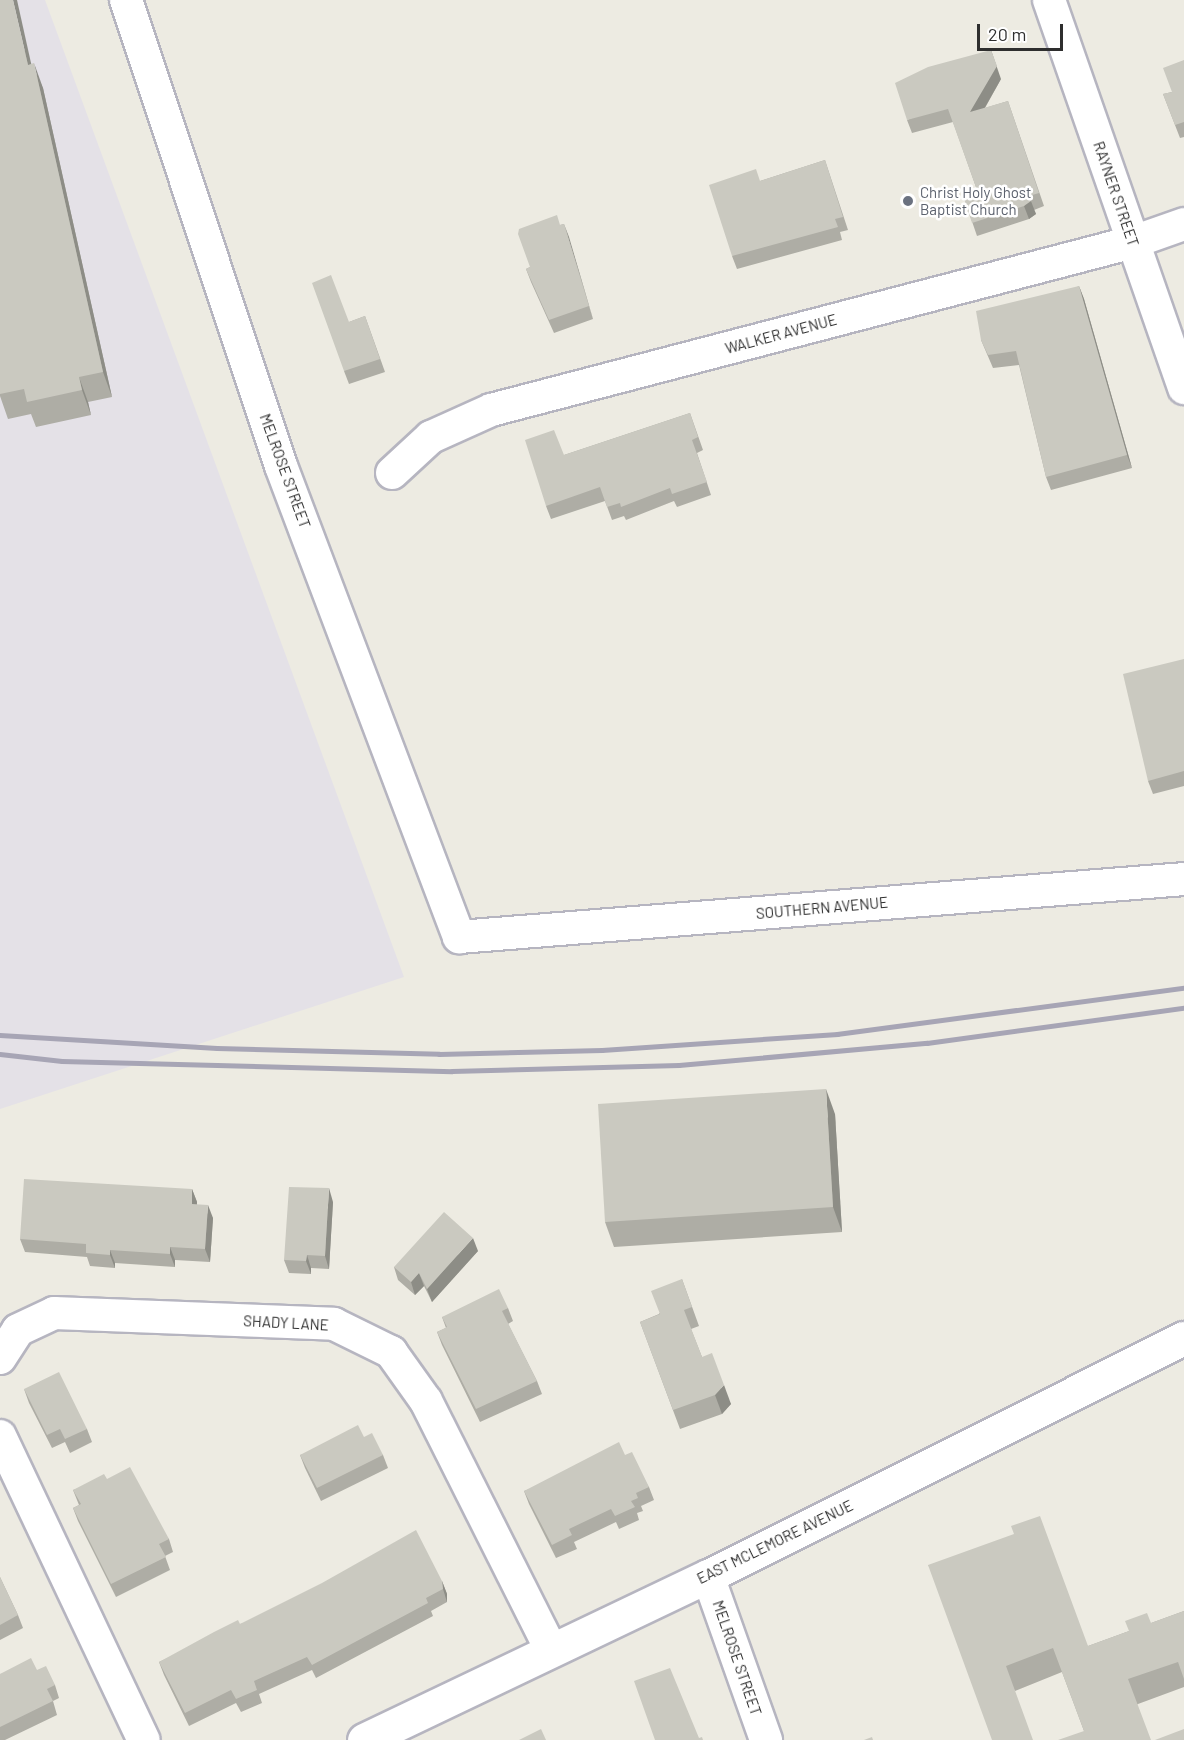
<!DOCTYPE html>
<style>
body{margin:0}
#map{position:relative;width:1184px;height:1740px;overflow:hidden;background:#edebe2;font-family:Barlow,sans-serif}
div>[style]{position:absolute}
.industrial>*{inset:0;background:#e4e1e7}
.roads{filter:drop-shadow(2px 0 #b6b5c0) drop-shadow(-2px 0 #b6b5c0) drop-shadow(0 2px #b6b5c0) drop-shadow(0 -2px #b6b5c0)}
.minor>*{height:32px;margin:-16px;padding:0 16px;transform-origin:16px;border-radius:16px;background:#fff}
.secondary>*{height:33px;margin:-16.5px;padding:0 16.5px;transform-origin:16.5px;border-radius:16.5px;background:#fff}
.rail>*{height:4.5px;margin:-2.25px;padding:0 2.25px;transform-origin:2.25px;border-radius:2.25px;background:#a7a5b5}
.wall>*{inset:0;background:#aeada5}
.shaded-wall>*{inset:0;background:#8d8d86}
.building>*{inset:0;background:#cac9c0}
.dots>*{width:16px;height:16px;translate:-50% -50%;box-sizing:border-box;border:3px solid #fff;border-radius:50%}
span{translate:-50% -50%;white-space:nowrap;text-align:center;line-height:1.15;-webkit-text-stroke:5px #fff;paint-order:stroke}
.worship-label{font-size:15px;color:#5b616d}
.left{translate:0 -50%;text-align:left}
.street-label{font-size:15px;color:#2e2e2e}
.scale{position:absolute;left:977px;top:24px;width:86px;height:27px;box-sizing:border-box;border:3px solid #2e2e2e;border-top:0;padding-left:8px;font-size:18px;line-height:21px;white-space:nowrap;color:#2e2e2e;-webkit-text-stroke:4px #fff;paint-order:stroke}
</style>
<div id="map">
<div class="industrial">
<div style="clip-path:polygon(0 0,45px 0,404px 977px,0 1109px)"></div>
</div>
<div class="roads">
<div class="minor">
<div style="left:126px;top:0;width:491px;rotate:71.6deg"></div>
<div style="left:281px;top:466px;width:504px;rotate:69.3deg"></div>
<div style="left:459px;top:937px;width:727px;rotate:-4.57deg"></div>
<div style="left:1049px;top:0;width:411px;rotate:70.8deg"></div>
<div style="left:392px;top:473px;width:53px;rotate:-42.7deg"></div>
<div style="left:431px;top:437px;width:66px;rotate:-24.2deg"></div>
<div style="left:491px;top:410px;width:664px;rotate:-14.66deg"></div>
<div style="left:1133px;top:242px;width:54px;rotate:-19.4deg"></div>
<div style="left:0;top:1358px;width:33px;rotate:-57deg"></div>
<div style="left:18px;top:1330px;width:40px;rotate:-25deg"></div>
<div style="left:54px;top:1313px;width:280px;rotate:2.2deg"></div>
<div style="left:334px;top:1324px;width:64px;rotate:26.2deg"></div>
<div style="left:391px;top:1352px;width:60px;rotate:54.5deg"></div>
<div style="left:426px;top:1401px;width:279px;rotate:63.3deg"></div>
<div style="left:0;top:1436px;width:336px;rotate:64.7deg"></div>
<div style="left:708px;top:1576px;width:174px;rotate:70.5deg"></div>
</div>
<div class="secondary">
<div style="left:364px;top:1740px;width:381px;rotate:-25.5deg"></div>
<div style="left:708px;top:1576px;width:532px;rotate:-26.57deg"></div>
</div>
</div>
<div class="rail">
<div style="left:0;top:1035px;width:217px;rotate:3.4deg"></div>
<div style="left:217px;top:1048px;width:222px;rotate:1.5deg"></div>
<div style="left:439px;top:1054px;width:163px;rotate:-1.4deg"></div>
<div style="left:602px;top:1050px;width:236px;rotate:-3.9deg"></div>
<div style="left:837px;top:1034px;width:350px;rotate:-7.6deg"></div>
<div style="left:0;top:1054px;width:62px;rotate:6.4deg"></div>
<div style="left:62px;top:1061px;width:390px;rotate:1.5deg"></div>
<div style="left:452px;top:1071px;width:227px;rotate:-1.5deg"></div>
<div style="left:679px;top:1065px;width:249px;rotate:-5.1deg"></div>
<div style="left:927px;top:1043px;width:259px;rotate:-7.8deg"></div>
</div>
<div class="wall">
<div style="clip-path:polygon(0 0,43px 88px,112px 397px,88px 402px,91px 415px,36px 427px,31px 414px,8px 419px,0 396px)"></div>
<div style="clip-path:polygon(1184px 60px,1184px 137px,1180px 138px,1163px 94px,1172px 92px)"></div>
<div style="clip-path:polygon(1001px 79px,985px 108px,1008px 101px,1044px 206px,1034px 210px,1036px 214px,1029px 219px,977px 236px,963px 195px,977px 190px,953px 122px,912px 133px,907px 120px)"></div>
<div style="clip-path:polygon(825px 160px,848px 230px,840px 232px,842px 240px,737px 269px,732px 256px,760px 181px)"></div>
<div style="clip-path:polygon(564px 224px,593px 319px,554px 333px,531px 282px,526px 269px,530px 267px,560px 225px)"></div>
<div style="clip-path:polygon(1079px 286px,1084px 299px,1132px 468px,1051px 490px,1046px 477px,1019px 365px,993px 368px,981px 340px)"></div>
<div style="clip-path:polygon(365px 316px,385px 372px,349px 384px,344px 371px,349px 322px)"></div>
<div style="clip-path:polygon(690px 413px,703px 450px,697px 453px,711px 495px,677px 507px,674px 501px,626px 520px,624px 516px,612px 520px,605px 501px,551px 519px,546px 506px,564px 455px)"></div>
<div style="clip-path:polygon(1184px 659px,1184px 786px,1153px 794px,1148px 781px)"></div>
<div style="clip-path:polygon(835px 1114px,842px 1232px,614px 1247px,605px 1222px)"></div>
<div style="clip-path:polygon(192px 1189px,197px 1202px,197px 1205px,213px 1218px,210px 1262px,175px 1260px,175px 1267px,115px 1263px,115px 1268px,90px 1266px,87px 1257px,25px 1252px,20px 1239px)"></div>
<div style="clip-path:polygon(333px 1202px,329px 1269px,311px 1268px,311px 1274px,289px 1273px,284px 1260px)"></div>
<div style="clip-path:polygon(478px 1251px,432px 1302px,424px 1286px,415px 1295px,398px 1280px,394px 1267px)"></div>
<div style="clip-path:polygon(682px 1279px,699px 1326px,691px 1329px,702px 1357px,731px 1404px,722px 1414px,680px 1429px,640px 1322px,659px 1314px)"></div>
<div style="clip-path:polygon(508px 1308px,513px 1321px,508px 1324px,537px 1381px,542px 1394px,480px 1422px,442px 1345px,437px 1332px,446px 1328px,442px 1317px)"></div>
<div style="clip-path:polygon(24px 1389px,87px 1429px,92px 1442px,70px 1453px,65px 1442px,52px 1448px,29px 1403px)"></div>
<div style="clip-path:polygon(364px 1437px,383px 1455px,388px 1468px,321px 1501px,305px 1468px,300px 1455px)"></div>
<div style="clip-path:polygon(625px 1455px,649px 1487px,654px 1500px,641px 1506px,643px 1511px,637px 1513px,639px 1520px,619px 1529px,616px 1522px,574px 1542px,577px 1549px,556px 1558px,529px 1504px,524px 1491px)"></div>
<div style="clip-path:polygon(107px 1479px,169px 1539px,173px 1552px,165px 1556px,170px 1570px,116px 1597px,78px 1521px,73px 1508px,79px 1505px,73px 1490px)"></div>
<div style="clip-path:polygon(928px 1565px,1088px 1646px,1184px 1611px,1184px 1687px,1138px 1704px,1084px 1731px,1062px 1672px,1015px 1691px)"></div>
<div style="clip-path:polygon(0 1577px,18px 1615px,23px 1628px,0 1640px)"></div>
<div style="clip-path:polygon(442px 1581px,447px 1594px,447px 1602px,431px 1611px,433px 1616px,316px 1678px,312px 1670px,259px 1694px,262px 1703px,241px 1712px,236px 1703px,189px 1726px,164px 1675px,159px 1662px,240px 1624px)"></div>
<div style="clip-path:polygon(37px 1670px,55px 1685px,59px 1698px,53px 1701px,57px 1715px,5px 1740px,0 1740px,0 1674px)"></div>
</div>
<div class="shaded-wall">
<div style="clip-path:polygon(13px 0,17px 0,37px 90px,28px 65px)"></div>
<div style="clip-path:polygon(991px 50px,1001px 79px,975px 125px,970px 112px)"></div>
<div style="clip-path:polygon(34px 63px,43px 88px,112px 397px,103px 372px)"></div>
<div style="clip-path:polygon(1029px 196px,1036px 214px,1029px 219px,1024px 206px)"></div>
<div style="clip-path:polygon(564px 224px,569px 237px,593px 319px,589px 306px)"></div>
<div style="clip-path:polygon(1079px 286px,1084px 299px,1132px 468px,1127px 455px)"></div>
<div style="clip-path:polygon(79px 377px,88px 402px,91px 415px,82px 390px)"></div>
<div style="clip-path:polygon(826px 1089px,835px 1114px,842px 1232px,833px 1207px)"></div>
<div style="clip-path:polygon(329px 1188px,333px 1202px,329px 1269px,325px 1256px)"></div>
<div style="clip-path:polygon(192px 1189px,197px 1202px,196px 1217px,192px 1204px)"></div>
<div style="clip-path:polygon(208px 1205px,213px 1218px,210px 1262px,205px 1249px)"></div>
<div style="clip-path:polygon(473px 1238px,478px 1251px,432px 1302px,427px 1289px)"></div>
<div style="clip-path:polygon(170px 1247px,175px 1260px,175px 1267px,170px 1254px)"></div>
<div style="clip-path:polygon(110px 1250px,115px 1263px,115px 1268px,110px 1255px)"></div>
<div style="clip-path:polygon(307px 1255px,311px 1268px,311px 1274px,306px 1261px)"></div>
<div style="clip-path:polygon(419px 1273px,424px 1286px,415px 1295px,411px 1282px)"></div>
<div style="clip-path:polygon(724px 1385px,731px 1404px,722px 1414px,715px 1395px)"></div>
<div style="clip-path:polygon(442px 1581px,447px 1594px,447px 1602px,443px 1589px)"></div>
</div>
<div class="building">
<div style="clip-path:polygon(0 0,13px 0,28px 65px,34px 63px,103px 372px,79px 377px,82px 390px,27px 402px,24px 389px,0 394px)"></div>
<div style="clip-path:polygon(991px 50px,997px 66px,970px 112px,1008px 101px,1039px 193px,1029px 196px,1031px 201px,1024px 206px,972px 223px,963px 195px,977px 190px,948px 109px,907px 120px,895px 83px,928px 67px)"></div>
<div style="clip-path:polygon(1184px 60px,1184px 123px,1184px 122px,1175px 125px,1163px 94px,1172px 92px,1163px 68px)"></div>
<div style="clip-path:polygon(825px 160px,843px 217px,835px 219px,838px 227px,732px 256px,709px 185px,756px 169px,760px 181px)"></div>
<div style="clip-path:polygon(557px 215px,560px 225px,564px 224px,589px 306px,549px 320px,526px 269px,530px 267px,518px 234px,519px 229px)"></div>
<div style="clip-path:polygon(331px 275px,349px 322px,365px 316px,380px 359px,344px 371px,312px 283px)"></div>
<div style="clip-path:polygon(1079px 286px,1127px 455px,1046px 477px,1016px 351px,988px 355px,981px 340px,976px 311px)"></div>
<div style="clip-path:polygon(690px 413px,698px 437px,692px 440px,707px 482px,672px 494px,670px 488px,621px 507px,620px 503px,607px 507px,600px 487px,546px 506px,525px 440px,554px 430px,564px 455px)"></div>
<div style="clip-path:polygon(1184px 659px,1184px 771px,1148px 781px,1123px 674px)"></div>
<div style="clip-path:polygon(826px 1089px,833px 1207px,605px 1222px,598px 1104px)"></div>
<div style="clip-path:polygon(24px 1179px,192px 1189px,192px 1204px,208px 1205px,205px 1249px,170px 1247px,170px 1254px,110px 1250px,110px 1255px,86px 1253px,86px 1244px,20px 1239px)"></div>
<div style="clip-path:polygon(289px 1187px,329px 1188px,325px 1256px,307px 1255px,306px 1261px,284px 1260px)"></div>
<div style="clip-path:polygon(444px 1212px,473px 1238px,427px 1289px,419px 1273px,411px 1282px,394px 1267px)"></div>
<div style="clip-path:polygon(682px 1279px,692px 1307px,684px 1310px,702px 1357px,712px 1353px,724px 1385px,715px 1395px,673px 1410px,640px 1322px,660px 1314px,651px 1291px)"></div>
<div style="clip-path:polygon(499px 1289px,508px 1308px,502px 1311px,537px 1381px,476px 1409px,437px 1332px,447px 1327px,442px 1317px)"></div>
<div style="clip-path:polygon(59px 1372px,87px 1429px,65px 1439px,60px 1429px,47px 1435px,24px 1389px)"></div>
<div style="clip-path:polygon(358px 1425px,364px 1437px,372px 1433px,383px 1455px,317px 1488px,300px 1455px)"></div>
<div style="clip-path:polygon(619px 1442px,625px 1455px,632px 1452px,649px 1487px,636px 1493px,638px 1498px,631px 1501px,635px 1507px,615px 1516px,611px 1509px,569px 1529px,572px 1535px,552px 1545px,524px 1491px)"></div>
<div style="clip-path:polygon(130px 1467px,169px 1539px,159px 1544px,166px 1557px,111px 1584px,73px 1508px,81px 1504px,73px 1490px,104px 1474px,107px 1479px)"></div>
<div style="clip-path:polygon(1040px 1516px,1088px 1646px,1129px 1631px,1125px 1621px,1147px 1613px,1151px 1623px,1184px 1611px,1184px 1679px,1178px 1662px,1128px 1679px,1151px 1740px,1058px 1740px,1084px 1731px,1053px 1648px,1006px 1666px,1033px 1740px,992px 1740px,928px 1565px,1014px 1534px,1011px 1526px)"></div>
<div style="clip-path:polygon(416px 1530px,442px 1581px,443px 1589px,426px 1598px,428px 1603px,312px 1665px,307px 1657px,254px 1681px,257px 1690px,236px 1699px,231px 1690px,185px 1713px,159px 1662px,214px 1632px,238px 1620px,240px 1624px,322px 1583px)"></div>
<div style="clip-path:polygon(0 1577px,18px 1615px,0 1625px)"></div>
<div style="clip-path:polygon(31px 1658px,37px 1670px,46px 1666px,55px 1685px,47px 1689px,53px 1701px,0 1727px,0 1674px)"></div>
<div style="clip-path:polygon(670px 1668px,699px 1738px,702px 1737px,703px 1740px,655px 1740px,634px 1681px)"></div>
<div style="clip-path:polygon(541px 1729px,546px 1740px,519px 1740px)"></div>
<div style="clip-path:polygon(1184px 1729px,1184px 1740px,1155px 1740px)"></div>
<div style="clip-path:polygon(872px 1737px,873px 1740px,864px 1740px)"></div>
</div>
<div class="dots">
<div style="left:908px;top:201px;background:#6b7280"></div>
</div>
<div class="worship-label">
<span class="left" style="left:920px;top:201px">Christ Holy Ghost<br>Baptist Church</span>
</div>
<div class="street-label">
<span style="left:1116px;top:194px;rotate:71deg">RAYNER STREET</span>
<span style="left:781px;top:334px;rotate:-15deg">WALKER AVENUE</span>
<span style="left:285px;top:471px;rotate:70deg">MELROSE STREET</span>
<span style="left:822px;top:908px;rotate:-5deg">SOUTHERN AVENUE</span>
<span style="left:286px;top:1323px;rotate:3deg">SHADY LANE</span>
<span style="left:775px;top:1542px;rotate:-26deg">EAST MCLEMORE AVENUE</span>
<span style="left:737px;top:1658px;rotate:71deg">MELROSE STREET</span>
</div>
<div class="scale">20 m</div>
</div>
